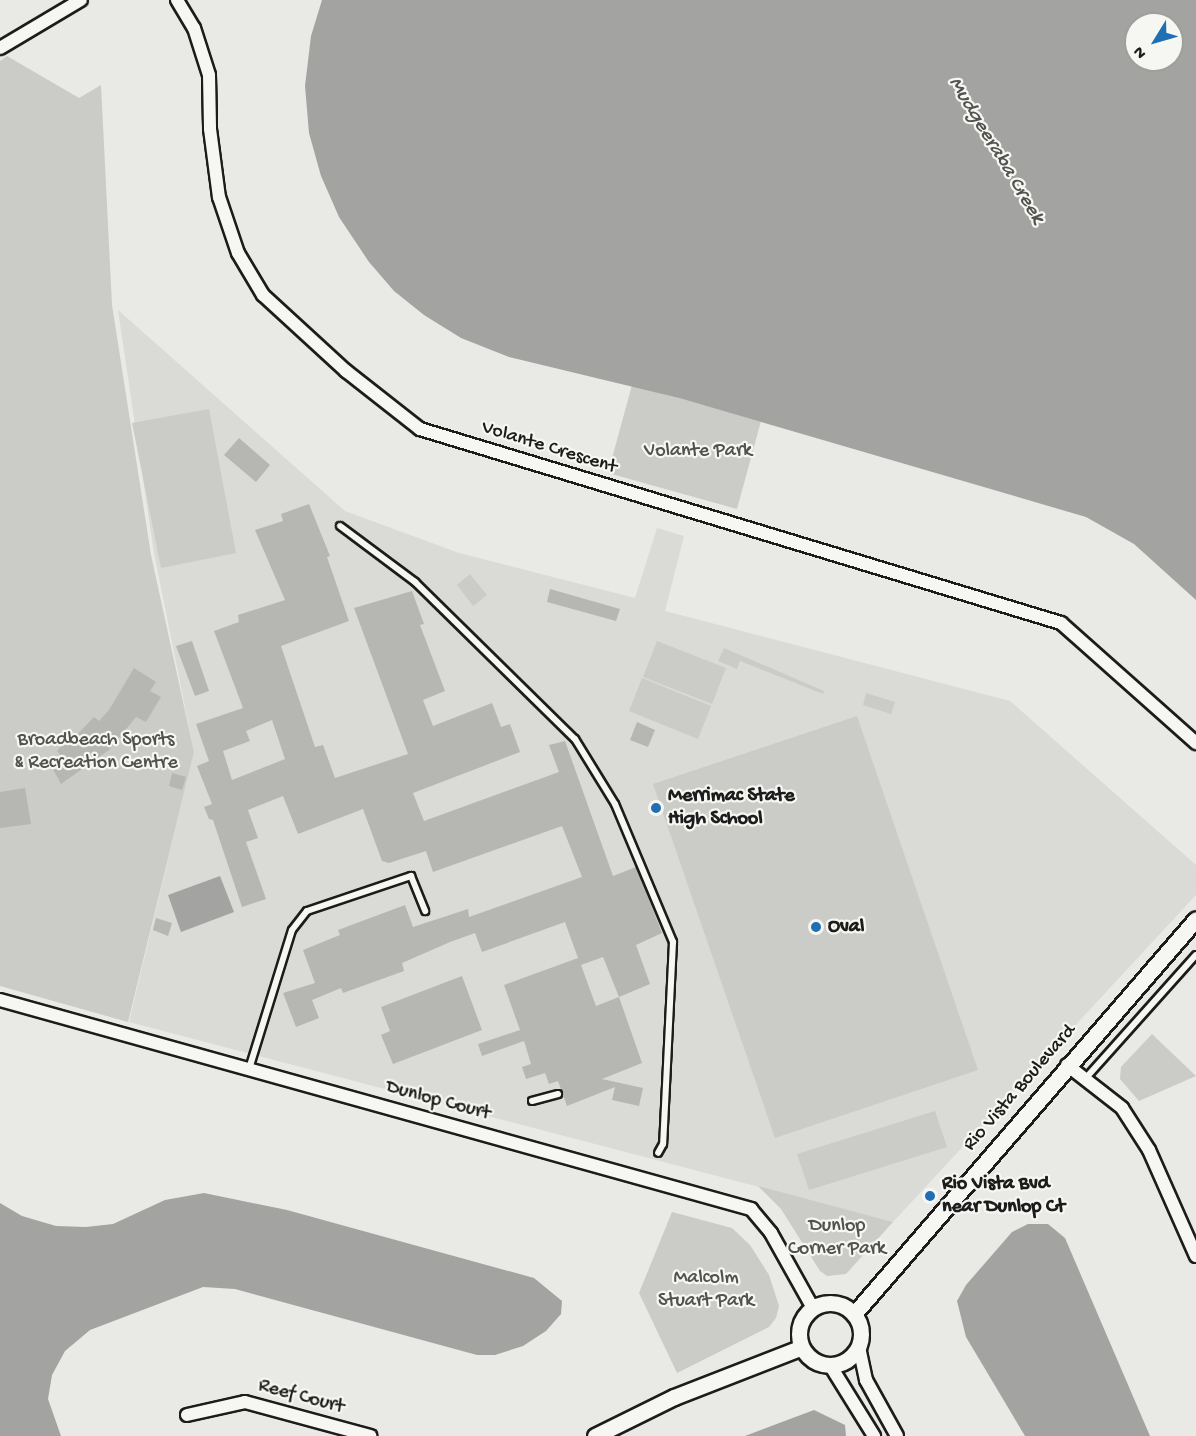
<!DOCTYPE html>
<style>
body{margin:0}
#map{position:relative;width:1196px;height:1436px;overflow:hidden;background:#e9e9e5;font-family:"Gochi Hand",sans-serif}
div>[style]{position:absolute}
.built>*{inset:0;background:#dadad6}
.green>*{inset:0;background:#cbcbc7}
.water>*{inset:0;background:#a3a3a1}
.building>*{inset:0;background:#b6b6b3}
.roads{filter:drop-shadow(2px 0 #1c1c1c) drop-shadow(-2px 0 #1c1c1c) drop-shadow(0 2px #1c1c1c) drop-shadow(0 -2px #1c1c1c)}
.service>*{height:6px;margin:-3px;padding:0 3px;transform-origin:3px;border-radius:3px;background:#f6f6f2}
.minor>*{height:12px;margin:-6px;padding:0 6px;transform-origin:6px;border-radius:6px;background:#f6f6f2}
.tertiary>*{height:15px;margin:-7.5px;padding:0 7.5px;transform-origin:7.5px;border-radius:7.5px;background:#f6f6f2}
.tertiary>.ring{margin:-7.5px;padding:0;box-sizing:content-box;background:none;border:15px solid #f6f6f2;border-radius:50%}
.dots>*{width:16px;height:16px;translate:-50% -50%;box-sizing:border-box;border:3px solid #f6f6f2;border-radius:50%}
span{translate:-50% -50%;white-space:nowrap;text-align:center;line-height:1.15;-webkit-text-stroke:4.5px #f6f6f2;paint-order:stroke}
.street-label{font-size:20px;color:#1c1c1c}
.park-label{font-size:20px;color:#51514f}
.poi-label{font-size:20px;color:#1c1c1c;font-weight:700}
.left{translate:0 -50%;text-align:left}
.water-label{font-size:21px;color:#525251;font-style:italic}
.north{position:absolute;left:1124px;top:12px;width:60px;height:60px;box-sizing:border-box;background:#f6f6f2;border:2px solid #9f9f9c;border-radius:50%;rotate:233deg;font-size:16px;font-weight:700;line-height:24px;text-align:center;color:#1c1c1c}
.north::after{content:'';display:block;margin:auto;width:21px;height:27px;background:#1f6fb2;clip-path:polygon(50% 0,100% 100%,50% 72%,0 100%)}
</style>
<div id="map">
<div class="built">
<div style="clip-path:polygon(118px 310px,345px 511px,459px 553px,635px 598px,657px 528px,684px 536px,665px 611px,1010px 701px,1196px 865px,1196px 895px,893px 1222px,129px 1022px,194px 752px,154px 553px)"></div>
</div>
<div class="green">
<div style="clip-path:polygon(7px 56px,79px 98px,101px 85px,112px 305px,151px 555px,194px 752px,128px 1022px,0 986px,0 61px)"></div>
<div style="clip-path:polygon(632px 385px,761px 421px,737px 509px,608px 473px)"></div>
<div style="clip-path:polygon(209px 409px,236px 553px,161px 568px,132px 423px)"></div>
<div style="clip-path:polygon(470px 574px,487px 595px,473px 606px,457px 585px)"></div>
<div style="clip-path:polygon(657px 641px,726px 668px,712px 704px,643px 677px)"></div>
<div style="clip-path:polygon(724px 648px,824px 691px,823px 694px,740px 661px,737px 669px,718px 661px)"></div>
<div style="clip-path:polygon(642px 678px,711px 706px,698px 739px,629px 711px)"></div>
<div style="clip-path:polygon(866px 693px,895px 702px,891px 714px,863px 705px)"></div>
<div style="clip-path:polygon(857px 716px,978px 1070px,775px 1138px,653px 784px)"></div>
<div style="clip-path:polygon(1152px 1034px,1196px 1076px,1139px 1101px,1120px 1079px,1121px 1067px)"></div>
<div style="clip-path:polygon(935px 1111px,947px 1147px,809px 1190px,797px 1154px)"></div>
<div style="clip-path:polygon(758px 1186px,893px 1222px,846px 1274px,827px 1276px,820px 1271px,781px 1209px)"></div>
<div style="clip-path:polygon(672px 1212px,732px 1228px,750px 1245px,769px 1275px,779px 1306px,776px 1318px,769px 1327px,677px 1373px,639px 1293px)"></div>
</div>
<div class="water">
<div style="clip-path:polygon(evenodd,322px 0,1196px 0,1196px 600px,1134px 544px,1086px 517px,679px 398px,509px 357px,461px 338px,424px 315px,394px 291px,369px 262px,339px 217px,321px 176px,309px 133px,305px 86px,311px 36px,322px 0,1136px 24px,1172px 24px,1172px 60px,1136px 60px,1136px 24px)"></div>
<div style="clip-path:polygon(220px 876px,234px 912px,181px 932px,168px 895px)"></div>
<div style="clip-path:polygon(204px 1193px,287px 1210px,534px 1278px,562px 1301px,561px 1314px,546px 1331px,523px 1346px,495px 1355px,477px 1355px,235px 1289px,203px 1287px,90px 1330px,65px 1351px,52px 1375px,48px 1399px,61px 1436px,0 1436px,0 1203px,22px 1216px,56px 1226px,86px 1227px,113px 1224px,165px 1200px)"></div>
<div style="clip-path:polygon(1028px 1224px,1048px 1224px,1065px 1238px,1150px 1436px,1025px 1436px,966px 1337px,957px 1301px,966px 1285px,1012px 1232px)"></div>
<div style="clip-path:polygon(814px 1410px,845px 1425px,846px 1436px,745px 1436px)"></div>
</div>
<div class="building">
<div style="clip-path:polygon(239px 438px,270px 465px,256px 482px,224px 455px)"></div>
<div style="clip-path:polygon(evenodd,309px 504px,330px 556px,327px 557px,349px 621px,281px 646px,315px 747px,323px 745px,335px 778px,408px 754px,354px 608px,412px 591px,424px 624px,420px 625px,445px 691px,423px 700px,433px 726px,492px 703px,501px 727px,510px 724px,520px 752px,413px 793px,424px 821px,559px 772px,549px 745px,565px 741px,613px 876px,636px 867px,662px 933px,636px 945px,650px 984px,619px 997px,642px 1063px,602px 1079px,643px 1088px,639px 1106px,612px 1100px,615px 1087px,567px 1106px,558px 1081px,549px 1084px,545px 1073px,526px 1079px,522px 1067px,531px 1064px,524px 1041px,482px 1056px,478px 1044px,520px 1030px,504px 985px,578px 958px,565px 922px,482px 952px,475px 933px,450px 942px,402px 963px,404px 971px,343px 993px,341px 988px,312px 1000px,319px 1018px,296px 1027px,283px 993px,315px 983px,303px 950px,340px 935px,338px 930px,405px 905px,413px 927px,468px 909px,469px 917px,582px 877px,562px 826px,433px 872px,426px 851px,389px 863px,382px 861px,363px 809px,298px 834px,283px 796px,248px 810px,258px 838px,246px 842px,266px 899px,242px 907px,213px 820px,209px 819px,204px 807px,212px 804px,197px 766px,209px 761px,196px 724px,243px 708px,214px 631px,239px 622px,238px 615px,285px 600px,255px 530px,283px 521px,281px 514px,309px 504px,272px 720px,285px 759px,232px 780px,223px 751px,250px 741px,246px 731px,272px 720px,309px 504px,603px 957px,619px 997px,596px 1006px,581px 965px,603px 957px)"></div>
<div style="clip-path:polygon(550px 589px,620px 609px,616px 621px,547px 602px)"></div>
<div style="clip-path:polygon(192px 641px,209px 691px,195px 696px,176px 646px)"></div>
<div style="clip-path:polygon(134px 668px,156px 682px,150px 691px,161px 697px,146px 722px,136px 717px,109px 750px,61px 784px,49px 762px,61px 756px,57px 751px,62px 745px,71px 741px,94px 717px,99px 721px,109px 710px)"></div>
<div style="clip-path:polygon(637px 722px,655px 730px,648px 747px,630px 740px)"></div>
<div style="clip-path:polygon(172px 773px,186px 777px,182px 790px,169px 786px)"></div>
<div style="clip-path:polygon(25px 788px,31px 824px,0 828px,0 792px)"></div>
<div style="clip-path:polygon(156px 918px,172px 923px,168px 936px,153px 930px)"></div>
<div style="clip-path:polygon(462px 976px,482px 1030px,393px 1064px,381px 1035px,390px 1031px,381px 1007px)"></div>
</div>
<div class="roads">
<div class="service">
<div style="left:340px;top:526px;width:94px;rotate:36.7deg"></div>
<div style="left:415px;top:582px;width:224px;rotate:44.5deg"></div>
<div style="left:575px;top:739px;width:76px;rotate:58.4deg"></div>
<div style="left:615px;top:804px;width:150px;rotate:67.2deg"></div>
<div style="left:673px;top:942px;width:202px;rotate:92.8deg"></div>
<div style="left:663px;top:1144px;width:10px;rotate:119deg"></div>
<div style="left:249px;top:1069px;width:145px;rotate:-72.8deg"></div>
<div style="left:292px;top:930px;width:24px;rotate:-52deg"></div>
<div style="left:307px;top:911px;width:110px;rotate:-18.6deg"></div>
<div style="left:411px;top:876px;width:38px;rotate:68deg"></div>
<div style="left:1085px;top:1079px;width:166px;rotate:-48.2deg"></div>
<div style="left:532px;top:1101px;width:27px;rotate:-15deg"></div>
</div>
<div class="minor">
<div style="left:177px;top:0;width:33px;rotate:59deg"></div>
<div style="left:194px;top:28px;width:49px;rotate:72.3deg"></div>
<div style="left:209px;top:75px;width:54px;rotate:88.9deg"></div>
<div style="left:210px;top:129px;width:69px;rotate:82.5deg"></div>
<div style="left:219px;top:197px;width:59px;rotate:71.3deg"></div>
<div style="left:238px;top:253px;width:49px;rotate:59.2deg"></div>
<div style="left:263px;top:295px;width:113px;rotate:42.5deg"></div>
<div style="left:346px;top:371px;width:94px;rotate:38.1deg"></div>
<div style="left:420px;top:429px;width:670px;rotate:16.84deg"></div>
<div style="left:1061px;top:623px;width:181px;rotate:41.6deg"></div>
<div style="left:0;top:48px;width:94px;rotate:-30.7deg"></div>
<div style="left:0;top:1000px;width:780px;rotate:15.55deg"></div>
<div style="left:751px;top:1209px;width:31px;rotate:50deg"></div>
<div style="left:771px;top:1233px;width:86px;rotate:60.8deg"></div>
<div style="left:1067px;top:1065px;width:70px;rotate:38deg"></div>
<div style="left:1122px;top:1108px;width:50px;rotate:57.3deg"></div>
<div style="left:1149px;top:1150px;width:116px;rotate:66.1deg"></div>
<div style="left:859px;top:1347px;width:34px;rotate:78deg"></div>
<div style="left:866px;top:1380px;width:64px;rotate:61deg"></div>
<div style="left:830px;top:1365px;width:84px;rotate:58.2deg"></div>
<div style="left:187px;top:1415px;width:59px;rotate:-12.6deg"></div>
<div style="left:245px;top:1402px;width:130px;rotate:15.2deg"></div>
</div>
<div class="tertiary">
<div class="ring" style="left:799px;top:1303px;width:47px;height:47px"></div>
<div style="left:854px;top:1314px;width:522px;rotate:-49.11deg"></div>
<div style="left:595px;top:1436px;width:88px;rotate:-26.3deg"></div>
<div style="left:674px;top:1397px;width:137px;rotate:-21.3deg"></div>
</div>
</div>
<div class="dots">
<div style="left:656px;top:808px;background:#1f6fb2"></div>
<div style="left:816px;top:927px;background:#1f6fb2"></div>
<div style="left:930px;top:1196px;background:#1f6fb2"></div>
</div>
<div class="street-label">
<span style="left:549px;top:448px;rotate:17deg">Volante Crescent</span>
<span style="left:1020px;top:1088px;rotate:-49deg">Rio Vista Boulevard</span>
<span style="left:438px;top:1101px;rotate:15deg">Dunlop Court</span>
<span style="left:301px;top:1397px;rotate:15deg">Reef Court</span>
</div>
<div class="park-label">
<span style="left:698px;top:451px">Volante Park</span>
<span style="left:96px;top:752px">Broadbeach Sports<br>&amp; Recreation Centre</span>
<span style="left:837px;top:1238px">Dunlop<br>Corner Park</span>
<span style="left:706px;top:1290px">Malcolm<br>Stuart Park</span>
</div>
<div class="poi-label">
<span class="left" style="left:668px;top:808px">Merrimac State<br>High School</span>
<span class="left" style="left:828px;top:927px">Oval</span>
<span class="left" style="left:942px;top:1196px">Rio Vista Bvd<br>near Dunlop Ct</span>
</div>
<div class="water-label">
<span style="left:995px;top:151px;rotate:59deg">Mudgeeraba Creek</span>
</div>
<div class="north">N</div>
</div>
